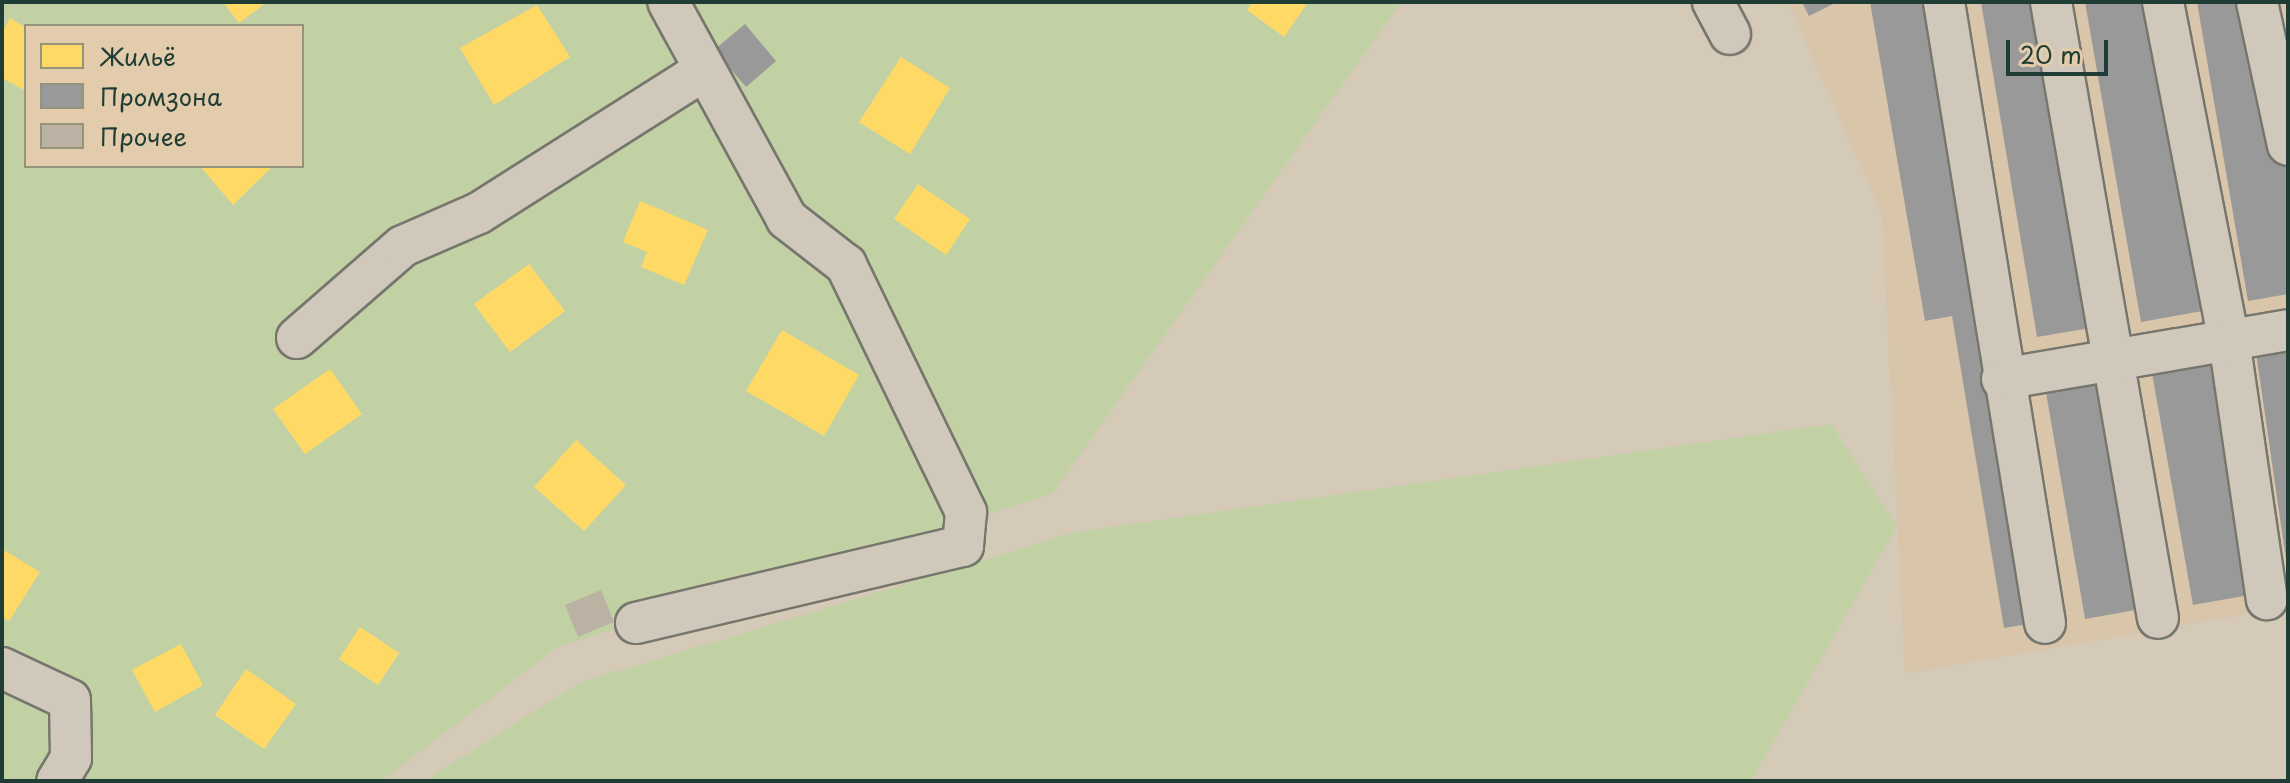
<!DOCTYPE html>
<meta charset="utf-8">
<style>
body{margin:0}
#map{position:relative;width:2290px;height:783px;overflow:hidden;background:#d5c9b8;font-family:"Playpen Sans",sans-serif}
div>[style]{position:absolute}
.built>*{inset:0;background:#d9c5aa}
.green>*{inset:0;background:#c2d1a4}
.homes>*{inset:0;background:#ffd966}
.industry>*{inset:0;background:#999}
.building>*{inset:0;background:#bcb2a3}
.roads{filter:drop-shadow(2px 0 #76766d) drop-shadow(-2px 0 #76766d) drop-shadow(0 2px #76766d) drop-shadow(0 -2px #76766d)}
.minor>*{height:40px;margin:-20px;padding:0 20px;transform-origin:20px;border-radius:20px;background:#d1c8bc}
span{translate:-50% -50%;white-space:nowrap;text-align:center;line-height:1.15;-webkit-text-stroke:8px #e2ccab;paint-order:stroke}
.frame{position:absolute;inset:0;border:4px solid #1f3d34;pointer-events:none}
.legend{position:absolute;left:24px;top:24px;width:280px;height:144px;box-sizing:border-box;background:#e2ccab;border:2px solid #94937b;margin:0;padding:10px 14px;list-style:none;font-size:24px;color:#1f3d34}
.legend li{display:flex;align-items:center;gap:16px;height:40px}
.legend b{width:40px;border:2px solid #94937b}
.scale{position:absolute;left:2006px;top:40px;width:102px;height:36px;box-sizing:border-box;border:4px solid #1f3d34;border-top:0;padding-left:10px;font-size:24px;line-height:28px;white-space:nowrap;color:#1f3d34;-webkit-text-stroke:6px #e2ccab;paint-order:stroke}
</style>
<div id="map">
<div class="built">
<div style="clip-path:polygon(1788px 2px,2288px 2px,2288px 607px,1905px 674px,1882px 214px)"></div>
</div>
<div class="green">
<div style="clip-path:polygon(evenodd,2px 2px,1401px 2px,1052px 494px,558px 647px,382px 781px,2px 781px,2px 2px,26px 26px,302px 26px,302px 166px,26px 166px,26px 26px)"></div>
<div style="clip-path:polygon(1831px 424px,1897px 526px,1751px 781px,424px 781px,579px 683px,1076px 532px)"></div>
</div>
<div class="homes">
<div style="clip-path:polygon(223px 2px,267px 2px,239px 23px)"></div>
<div style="clip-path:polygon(1253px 2px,1303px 2px,1306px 5px,1284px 37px,1247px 10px)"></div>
<div style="clip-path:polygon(537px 5px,570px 57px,494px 105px,460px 48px)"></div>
<div style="clip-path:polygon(10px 18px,26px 28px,26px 91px,2px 78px,2px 32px)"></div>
<div style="clip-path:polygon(901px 57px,950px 88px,910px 154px,859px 122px)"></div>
<div style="clip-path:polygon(200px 166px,273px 166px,233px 205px)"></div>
<div style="clip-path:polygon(918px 184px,970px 219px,946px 255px,894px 219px)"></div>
<div style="clip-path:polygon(640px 201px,708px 230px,684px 285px,641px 267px,647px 252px,623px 242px)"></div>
<div style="clip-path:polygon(529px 264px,565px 311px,510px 352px,474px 304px)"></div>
<div style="clip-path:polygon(782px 330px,859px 375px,824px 436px,746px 391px)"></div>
<div style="clip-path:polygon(330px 369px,362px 414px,305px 454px,273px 409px)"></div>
<div style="clip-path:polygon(576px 440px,626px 485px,584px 531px,534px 487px)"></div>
<div style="clip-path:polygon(2px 549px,40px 572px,9px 621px,2px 617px)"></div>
<div style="clip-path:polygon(360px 627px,399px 653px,378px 685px,339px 659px)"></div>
<div style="clip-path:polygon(181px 644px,203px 685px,155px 712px,132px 670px)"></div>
<div style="clip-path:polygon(246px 669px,296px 704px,264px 749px,215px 715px)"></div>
</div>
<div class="industry">
<div style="clip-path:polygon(1802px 2px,1837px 2px,1809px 16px)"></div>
<div style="clip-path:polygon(1870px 2px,1934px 2px,2040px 622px,2004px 628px,1952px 316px,1925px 321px)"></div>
<div style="clip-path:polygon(1981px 2px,2042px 2px,2096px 327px,2037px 337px)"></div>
<div style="clip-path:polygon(2085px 2px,2155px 2px,2208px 310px,2141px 322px)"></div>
<div style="clip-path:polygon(2197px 2px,2263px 2px,2288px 146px,2288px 294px,2248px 301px)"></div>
<div style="clip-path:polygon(745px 24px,776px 61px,746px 87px,714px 50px)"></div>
<div style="clip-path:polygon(2288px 334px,2288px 559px,2286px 559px,2254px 339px)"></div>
<div style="clip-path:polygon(2212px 345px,2255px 594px,2193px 605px,2149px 356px)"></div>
<div style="clip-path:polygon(2104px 364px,2147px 608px,2085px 619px,2043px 375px)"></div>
</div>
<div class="building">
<div style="clip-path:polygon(601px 590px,614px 622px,578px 637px,565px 605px)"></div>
</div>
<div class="roads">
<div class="minor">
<div style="left:1713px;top:2px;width:36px;rotate:62deg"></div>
<div style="left:1944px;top:2px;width:629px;rotate:80.76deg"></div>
<div style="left:2051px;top:2px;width:625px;rotate:80.15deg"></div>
<div style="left:2163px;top:2px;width:344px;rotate:79deg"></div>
<div style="left:2229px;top:340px;width:262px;rotate:81.7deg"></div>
<div style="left:2257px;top:2px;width:146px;rotate:77.8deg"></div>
<div style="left:297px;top:338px;width:140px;rotate:-41deg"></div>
<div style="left:403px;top:246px;width:83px;rotate:-23.5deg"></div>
<div style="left:479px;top:213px;width:265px;rotate:-32.4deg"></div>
<div style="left:2002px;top:379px;width:290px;rotate:-9.7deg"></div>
<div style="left:636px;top:623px;width:336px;rotate:-13.3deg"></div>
<div style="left:963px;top:546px;width:34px;rotate:-85deg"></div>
<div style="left:966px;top:512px;width:275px;rotate:-115.9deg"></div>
<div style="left:846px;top:265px;width:75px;rotate:-142.1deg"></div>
<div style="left:787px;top:219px;width:247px;rotate:-118.7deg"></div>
<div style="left:2px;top:668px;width:75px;rotate:25.2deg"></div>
<div style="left:70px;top:700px;width:58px;rotate:89deg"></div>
<div style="left:71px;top:758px;width:27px;rotate:121deg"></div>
</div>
</div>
<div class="frame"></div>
<ul class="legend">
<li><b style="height:22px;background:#ffd966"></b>Жильё</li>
<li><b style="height:22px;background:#999"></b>Промзона</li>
<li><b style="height:22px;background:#bcb2a3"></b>Прочее</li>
</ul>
<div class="scale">20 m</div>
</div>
